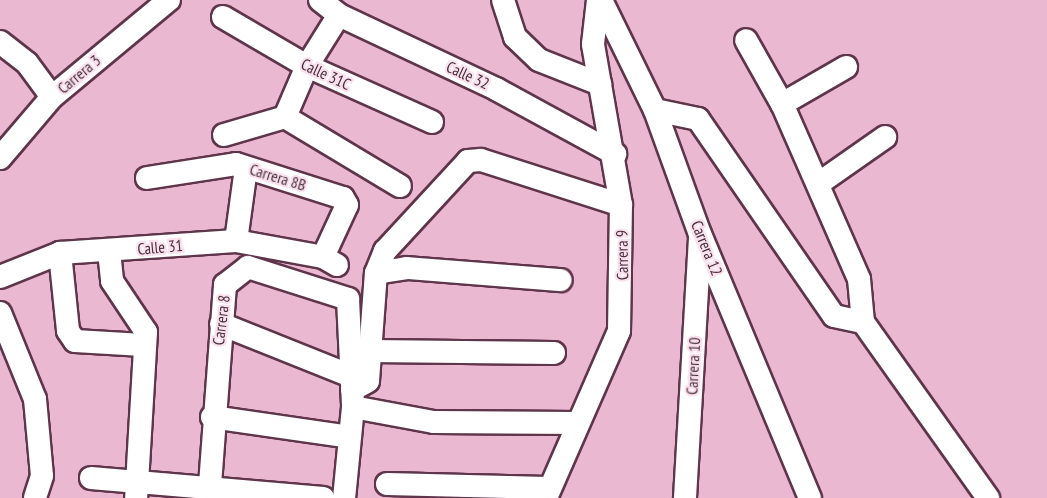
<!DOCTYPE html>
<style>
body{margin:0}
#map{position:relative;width:1047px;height:498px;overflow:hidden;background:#eab8d0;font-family:"PT Sans Narrow",sans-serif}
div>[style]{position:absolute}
.roads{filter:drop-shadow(2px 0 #5e354a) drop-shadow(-2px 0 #5e354a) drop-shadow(0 2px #5e354a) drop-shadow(0 -2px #5e354a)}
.minor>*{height:22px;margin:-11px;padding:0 11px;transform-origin:11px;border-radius:11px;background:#fff}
span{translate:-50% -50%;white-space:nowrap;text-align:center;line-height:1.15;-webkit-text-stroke:4.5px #fbe0ed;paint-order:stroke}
.street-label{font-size:16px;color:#44303a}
</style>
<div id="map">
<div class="roads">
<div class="minor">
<div style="left:320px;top:0;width:24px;rotate:38deg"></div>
<div style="left:339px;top:15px;width:174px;rotate:25.2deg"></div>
<div style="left:496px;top:89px;width:136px;rotate:28.6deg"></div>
<div style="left:503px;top:0;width:39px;rotate:72deg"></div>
<div style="left:515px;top:37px;width:33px;rotate:44deg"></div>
<div style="left:539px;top:60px;width:66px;rotate:21.5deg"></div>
<div style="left:601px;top:0;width:123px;rotate:63.9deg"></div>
<div style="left:655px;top:110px;width:132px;rotate:70.1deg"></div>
<div style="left:700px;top:234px;width:286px;rotate:67.4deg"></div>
<div style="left:223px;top:17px;width:97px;rotate:30.3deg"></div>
<div style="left:307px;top:66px;width:137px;rotate:24.1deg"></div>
<div style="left:0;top:42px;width:34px;rotate:38deg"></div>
<div style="left:27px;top:63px;width:42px;rotate:53.7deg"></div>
<div style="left:782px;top:104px;width:74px;rotate:-30deg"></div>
<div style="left:655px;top:110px;width:44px;rotate:11.8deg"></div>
<div style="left:698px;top:119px;width:239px;rotate:55.4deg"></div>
<div style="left:834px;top:316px;width:30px;rotate:12deg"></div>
<div style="left:863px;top:322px;width:43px;rotate:-95.3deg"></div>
<div style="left:859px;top:279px;width:191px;rotate:-113.7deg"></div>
<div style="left:782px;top:104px;width:73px;rotate:-119.4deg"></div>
<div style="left:285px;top:117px;width:56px;rotate:-66.7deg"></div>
<div style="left:307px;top:66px;width:60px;rotate:-57.9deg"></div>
<div style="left:224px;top:135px;width:64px;rotate:-16.4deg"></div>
<div style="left:285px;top:117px;width:134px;rotate:31deg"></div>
<div style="left:0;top:158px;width:80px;rotate:-49.6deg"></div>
<div style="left:52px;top:97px;width:152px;rotate:-39.7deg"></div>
<div style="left:147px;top:178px;width:90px;rotate:-8.9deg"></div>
<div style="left:236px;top:164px;width:112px;rotate:17.6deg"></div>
<div style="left:343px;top:198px;width:8px;rotate:60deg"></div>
<div style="left:347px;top:205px;width:57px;rotate:114.8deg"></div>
<div style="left:818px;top:184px;width:82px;rotate:-35deg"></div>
<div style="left:236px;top:241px;width:74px;rotate:-82.2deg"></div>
<div style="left:109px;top:251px;width:30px;rotate:84deg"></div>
<div style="left:112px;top:281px;width:61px;rotate:56.3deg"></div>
<div style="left:146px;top:332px;width:166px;rotate:93.4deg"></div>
<div style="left:60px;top:253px;width:78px;rotate:84.1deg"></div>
<div style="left:68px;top:331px;width:12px;rotate:55deg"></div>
<div style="left:75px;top:341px;width:68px;rotate:3.4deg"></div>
<div style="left:376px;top:273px;width:24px;rotate:-68deg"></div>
<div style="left:385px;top:251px;width:122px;rotate:-47.3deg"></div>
<div style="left:468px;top:161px;width:13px;rotate:-4deg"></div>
<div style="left:481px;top:160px;width:147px;rotate:17.8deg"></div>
<div style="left:0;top:277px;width:65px;rotate:-21.8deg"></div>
<div style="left:60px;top:253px;width:176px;rotate:-3.9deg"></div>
<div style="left:236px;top:241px;width:88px;rotate:10.4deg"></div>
<div style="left:323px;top:257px;width:16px;rotate:30deg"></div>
<div style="left:0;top:313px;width:93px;rotate:67.9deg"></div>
<div style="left:35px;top:399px;width:77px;rotate:84.8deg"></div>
<div style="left:42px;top:476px;width:23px;rotate:108deg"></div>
<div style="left:863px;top:322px;width:216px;rotate:54.6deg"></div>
<div style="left:221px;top:324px;width:140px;rotate:21.8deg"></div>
<div style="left:370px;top:351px;width:184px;rotate:0.6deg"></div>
<div style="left:352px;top:390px;width:18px;rotate:-29deg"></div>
<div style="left:368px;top:381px;width:108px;rotate:-85.8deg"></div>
<div style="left:376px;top:273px;width:31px;rotate:-9deg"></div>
<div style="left:407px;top:268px;width:154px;rotate:4.5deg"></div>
<div style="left:353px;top:407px;width:82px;rotate:10.5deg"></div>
<div style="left:434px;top:422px;width:141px;rotate:0.4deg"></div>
<div style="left:212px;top:417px;width:139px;rotate:8.2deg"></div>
<div style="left:91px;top:478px;width:233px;rotate:4.9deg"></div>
<div style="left:387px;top:484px;width:161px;rotate:1.4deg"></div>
<div style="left:209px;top:498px;width:214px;rotate:-85.7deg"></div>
<div style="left:225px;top:285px;width:29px;rotate:-38deg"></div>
<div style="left:248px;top:267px;width:105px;rotate:17.7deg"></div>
<div style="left:348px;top:299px;width:108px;rotate:87.3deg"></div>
<div style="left:353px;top:407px;width:91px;rotate:95.6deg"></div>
<div style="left:546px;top:498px;width:182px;rotate:-66.4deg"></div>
<div style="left:619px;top:331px;width:126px;rotate:-89.1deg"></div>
<div style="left:621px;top:205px;width:163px;rotate:-99.9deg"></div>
<div style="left:593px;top:44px;width:44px;rotate:-83.5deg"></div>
<div style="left:685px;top:498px;width:259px;rotate:-86.7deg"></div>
</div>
</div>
<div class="street-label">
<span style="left:79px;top:74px;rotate:-40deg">Carrera 3</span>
<span style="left:326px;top:74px;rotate:25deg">Calle 31C</span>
<span style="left:468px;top:75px;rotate:25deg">Calle 32</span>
<span style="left:278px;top:177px;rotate:17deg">Carrera 8B</span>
<span style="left:160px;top:247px;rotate:-5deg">Calle 31</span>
<span style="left:707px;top:248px;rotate:68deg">Carrera 12</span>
<span style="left:622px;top:255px;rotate:-91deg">Carrera 9</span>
<span style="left:221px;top:320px;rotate:-83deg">Carrera 8</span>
<span style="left:693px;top:366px;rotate:-87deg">Carrera 10</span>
</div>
</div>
